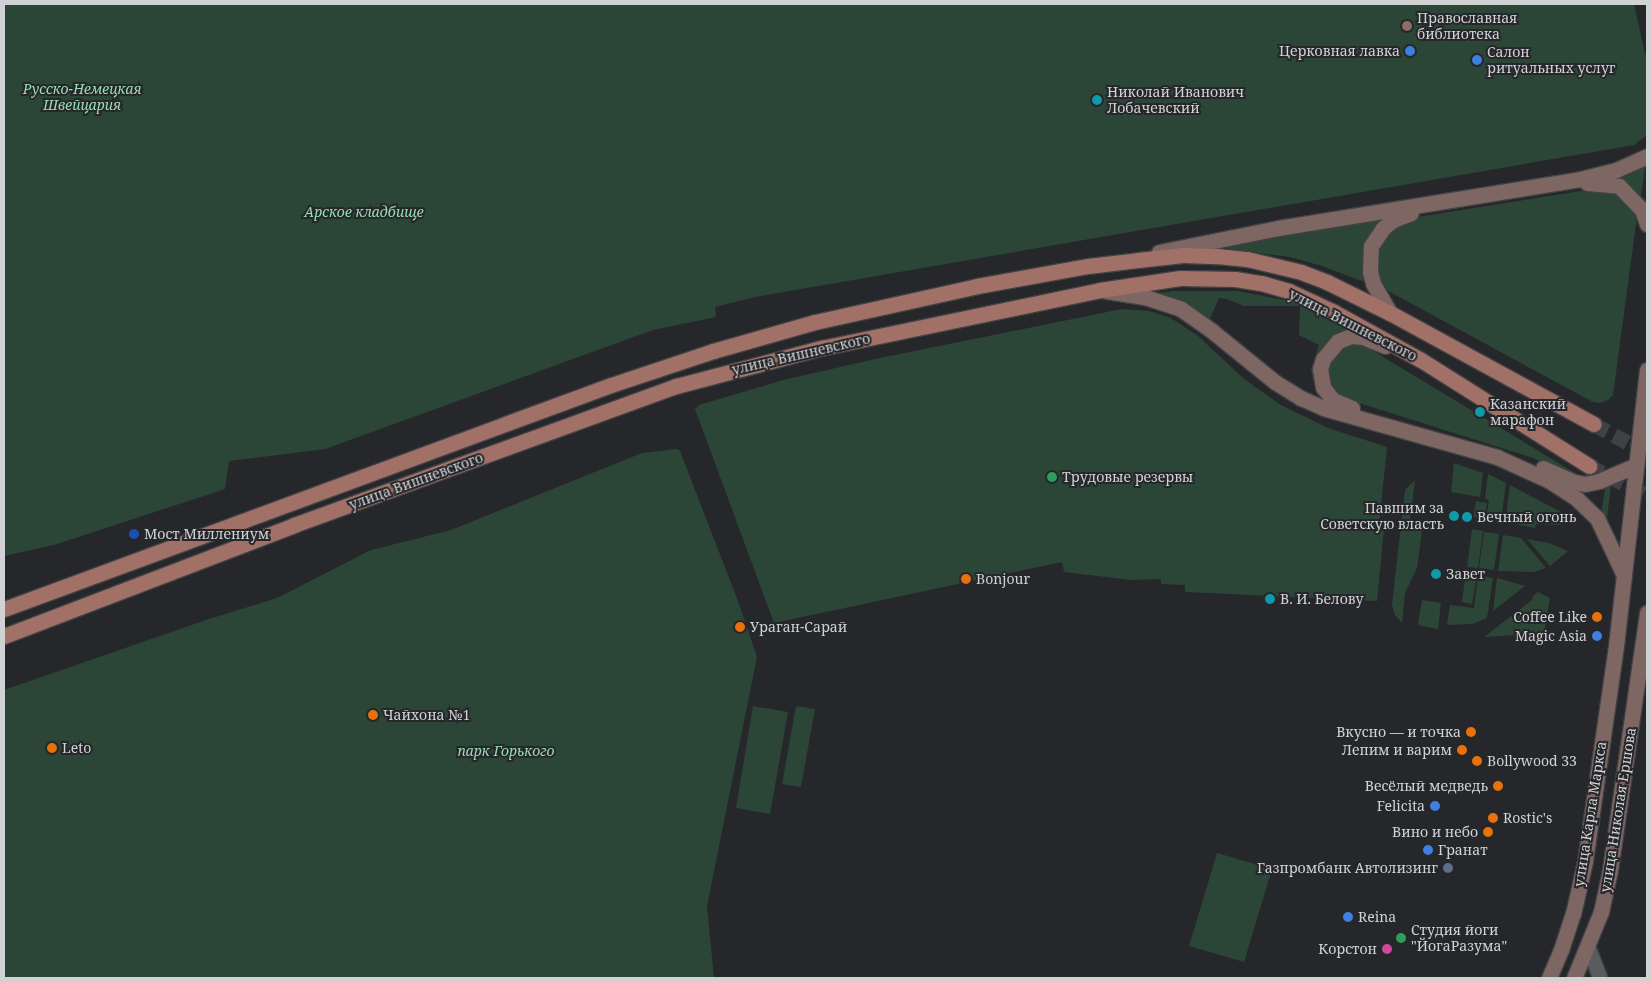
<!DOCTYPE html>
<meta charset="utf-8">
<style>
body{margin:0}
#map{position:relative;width:1651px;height:982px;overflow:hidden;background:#26272b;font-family:"Noto Serif",serif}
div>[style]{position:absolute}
.green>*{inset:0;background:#2b4636}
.primary-tunnel>*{height:15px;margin-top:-7.5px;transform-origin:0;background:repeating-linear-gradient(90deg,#404144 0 15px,transparent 0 23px)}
.roads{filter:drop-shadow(1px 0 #414245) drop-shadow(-1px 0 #414245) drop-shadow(0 1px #414245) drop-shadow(0 -1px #414245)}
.street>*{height:14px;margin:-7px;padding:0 7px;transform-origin:7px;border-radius:7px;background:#5a5b5f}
.secondary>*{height:15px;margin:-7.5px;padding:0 7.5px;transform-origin:7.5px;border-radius:7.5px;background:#7e6663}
.primary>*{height:15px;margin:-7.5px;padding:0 7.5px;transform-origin:7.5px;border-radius:7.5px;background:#a17167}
.dots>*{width:14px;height:14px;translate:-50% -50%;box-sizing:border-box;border:2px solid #26272b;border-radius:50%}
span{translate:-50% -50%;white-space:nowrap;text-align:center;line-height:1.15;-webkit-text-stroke:4px #26272b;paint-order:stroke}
.poi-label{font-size:14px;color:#d1d2d4}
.left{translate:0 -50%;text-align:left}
.right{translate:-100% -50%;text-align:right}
.park-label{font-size:14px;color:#97dfb3;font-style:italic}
.street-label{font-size:14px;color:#d1d2d4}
.frame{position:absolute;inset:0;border:5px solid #d1d2d4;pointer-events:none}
</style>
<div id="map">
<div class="green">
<div style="clip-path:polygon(4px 4px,1634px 4px,1645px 54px,1647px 54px,1647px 135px,1634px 145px,755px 297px,715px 307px,716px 317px,653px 330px,325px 449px,229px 461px,225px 489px,54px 545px,4px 556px)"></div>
<div style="clip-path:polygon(1646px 160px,1640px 202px,1607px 175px)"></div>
<div style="clip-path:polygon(1593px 189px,1618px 193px,1632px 204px,1637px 217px,1613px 395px,1608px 400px,1600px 403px,1593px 402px,1388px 291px,1375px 271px,1379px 238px,1405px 219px)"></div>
<div style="clip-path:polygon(1390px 217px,1377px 225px,1366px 243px,1362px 263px,1367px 283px,1322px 266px,1290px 257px,1228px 249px,1227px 244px)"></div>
<div style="clip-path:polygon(1173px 291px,1238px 291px,1299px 303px,1298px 306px,1244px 306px,1227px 299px,1219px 298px,1209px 320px,1191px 307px,1157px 293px)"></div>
<div style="clip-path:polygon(1300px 304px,1348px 325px,1348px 330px,1335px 336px,1318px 384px,1313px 381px,1311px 369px,1319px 345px,1299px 335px)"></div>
<div style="clip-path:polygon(1122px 309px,1149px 311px,1171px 318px,1198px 336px,1244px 379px,1281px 405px,1328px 428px,1387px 447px,1379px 525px,1384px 529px,1377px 601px,1185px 592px,1185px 585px,1161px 584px,1161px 579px,1131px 580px,1064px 572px,1062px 562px,774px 623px,695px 409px,699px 405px,783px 380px,880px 358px)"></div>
<div style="clip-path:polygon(1349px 343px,1360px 343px,1585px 479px,1573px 476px,1533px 458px,1340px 397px,1329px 384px,1326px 367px,1334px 352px)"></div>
<div style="clip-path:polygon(677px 449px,680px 451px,738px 601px,757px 657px,707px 906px,714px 978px,4px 978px,4px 690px,206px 620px,277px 598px,371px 550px,451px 530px,642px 453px)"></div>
<div style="clip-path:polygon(1454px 463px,1483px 473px,1480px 497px,1451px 492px)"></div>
<div style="clip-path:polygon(1488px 474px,1506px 483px,1501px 522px,1486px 519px,1489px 500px,1485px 499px)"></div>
<div style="clip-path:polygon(1415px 480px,1410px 520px,1423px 521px,1422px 530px,1417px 568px,1405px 593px,1402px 623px,1395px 615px,1392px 605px,1405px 490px)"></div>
<div style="clip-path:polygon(1510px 485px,1565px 514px,1576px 521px,1559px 525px,1536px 524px,1535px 528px,1505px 522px)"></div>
<div style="clip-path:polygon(1611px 485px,1606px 526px,1601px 517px,1605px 488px)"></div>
<div style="clip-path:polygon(1476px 501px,1487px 503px,1484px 519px,1473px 517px)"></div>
<div style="clip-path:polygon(1472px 529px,1483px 531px,1478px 568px,1467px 567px)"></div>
<div style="clip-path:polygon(1484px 532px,1499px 534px,1494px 570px,1479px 568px)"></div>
<div style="clip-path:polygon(1503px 535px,1521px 538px,1546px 568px,1534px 572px,1498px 571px)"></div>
<div style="clip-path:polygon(1527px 539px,1549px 543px,1568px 551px,1550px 566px)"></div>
<div style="clip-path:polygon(1466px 572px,1477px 575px,1472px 604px,1462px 602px)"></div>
<div style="clip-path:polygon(1478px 575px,1493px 578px,1487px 618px,1472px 624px,1447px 625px,1450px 605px,1474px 608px)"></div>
<div style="clip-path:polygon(1497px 578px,1525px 586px,1493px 611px)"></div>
<div style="clip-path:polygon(1538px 592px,1550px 598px,1543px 641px,1516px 635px,1484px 637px,1533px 599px,1532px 597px)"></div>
<div style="clip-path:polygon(1422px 600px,1441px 603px,1438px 629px,1418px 625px)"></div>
<div style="clip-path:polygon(753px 706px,788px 712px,770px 814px,736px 808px)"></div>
<div style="clip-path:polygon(796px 706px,815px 709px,801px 787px,782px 784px)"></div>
<div style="clip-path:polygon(1217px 853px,1272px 869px,1244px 962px,1189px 946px)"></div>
</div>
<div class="primary-tunnel">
<div style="left:1594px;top:424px;width:60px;rotate:28.7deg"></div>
<div style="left:1589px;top:466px;width:65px;rotate:26.6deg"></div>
</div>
<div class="roads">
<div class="street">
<div style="left:1588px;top:946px;width:34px;rotate:69deg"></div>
</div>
<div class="secondary">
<div style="left:1587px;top:183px;width:32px;rotate:5deg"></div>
<div style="left:1619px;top:186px;width:33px;rotate:46deg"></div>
<div style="left:1642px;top:210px;width:15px;rotate:70deg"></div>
<div style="left:1159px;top:252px;width:121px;rotate:-11.4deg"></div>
<div style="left:1278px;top:228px;width:306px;rotate:-9.2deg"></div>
<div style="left:1580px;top:179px;width:37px;rotate:-14deg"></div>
<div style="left:1616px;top:170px;width:34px;rotate:-24deg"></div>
<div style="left:1106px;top:291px;width:39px;rotate:9deg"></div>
<div style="left:1145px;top:297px;width:38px;rotate:18deg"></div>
<div style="left:1181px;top:309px;width:38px;rotate:35deg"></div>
<div style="left:1212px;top:331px;width:81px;rotate:39deg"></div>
<div style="left:1275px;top:382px;width:31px;rotate:32deg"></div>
<div style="left:1301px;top:398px;width:24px;rotate:24deg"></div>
<div style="left:1323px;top:408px;width:181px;rotate:15.7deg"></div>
<div style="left:1497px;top:457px;width:56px;rotate:24.3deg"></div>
<div style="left:1548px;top:480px;width:35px;rotate:33deg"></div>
<div style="left:1577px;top:499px;width:28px;rotate:44deg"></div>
<div style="left:1597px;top:518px;width:63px;rotate:64.7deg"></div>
<div style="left:1390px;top:313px;width:34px;rotate:-120deg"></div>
<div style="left:1373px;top:283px;width:11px;rotate:-105deg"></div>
<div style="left:1370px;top:272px;width:26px;rotate:-88deg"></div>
<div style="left:1371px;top:246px;width:22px;rotate:-56deg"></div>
<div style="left:1383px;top:228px;width:13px;rotate:-39deg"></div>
<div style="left:1393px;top:220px;width:19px;rotate:-21deg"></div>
<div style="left:1352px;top:408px;width:21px;rotate:-157deg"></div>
<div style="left:1333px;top:400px;width:16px;rotate:-128deg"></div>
<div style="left:1323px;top:387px;width:18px;rotate:-99deg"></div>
<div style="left:1320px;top:369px;width:10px;rotate:-73deg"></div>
<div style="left:1323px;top:359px;width:23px;rotate:-50deg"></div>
<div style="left:1338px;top:341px;width:14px;rotate:-21deg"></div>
<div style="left:1351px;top:336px;width:12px;rotate:5deg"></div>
<div style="left:1363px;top:337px;width:24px;rotate:22deg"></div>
<div style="left:1543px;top:468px;width:34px;rotate:24deg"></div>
<div style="left:1574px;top:482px;width:11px;rotate:10deg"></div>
<div style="left:1585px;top:484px;width:14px;rotate:-12deg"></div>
<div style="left:1599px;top:481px;width:39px;rotate:-23deg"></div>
<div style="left:1549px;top:978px;width:30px;rotate:-67deg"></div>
<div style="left:1561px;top:950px;width:38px;rotate:-72deg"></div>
<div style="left:1573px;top:914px;width:54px;rotate:-77.2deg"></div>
<div style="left:1585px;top:861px;width:217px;rotate:-81.8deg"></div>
<div style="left:1616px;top:646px;width:278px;rotate:-83.6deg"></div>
<div style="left:1574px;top:978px;width:71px;rotate:-67.8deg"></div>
<div style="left:1601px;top:912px;width:43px;rotate:-77.9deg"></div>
<div style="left:1610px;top:870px;width:260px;rotate:-81.8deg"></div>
</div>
<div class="primary">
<div style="left:4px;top:609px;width:647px;rotate:-20.26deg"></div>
<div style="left:611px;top:385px;width:108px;rotate:-18.4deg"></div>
<div style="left:713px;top:351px;width:106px;rotate:-15.9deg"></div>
<div style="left:815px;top:322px;width:166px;rotate:-12.5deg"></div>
<div style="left:977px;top:286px;width:113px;rotate:-10.2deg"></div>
<div style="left:1088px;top:266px;width:50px;rotate:-6.8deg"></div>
<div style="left:1138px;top:260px;width:45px;rotate:-6.3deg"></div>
<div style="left:1183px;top:255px;width:34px;rotate:2deg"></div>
<div style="left:1217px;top:256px;width:30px;rotate:6deg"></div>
<div style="left:1247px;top:259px;width:56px;rotate:13.5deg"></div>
<div style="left:1301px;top:272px;width:28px;rotate:21deg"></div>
<div style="left:1327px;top:282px;width:70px;rotate:26.2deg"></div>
<div style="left:1390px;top:313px;width:232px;rotate:28.6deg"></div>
<div style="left:4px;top:636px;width:311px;rotate:-20.9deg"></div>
<div style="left:294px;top:525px;width:407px;rotate:-20deg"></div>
<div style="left:676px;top:386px;width:150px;rotate:-14.7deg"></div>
<div style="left:821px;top:348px;width:285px;rotate:-11.7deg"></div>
<div style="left:1100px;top:290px;width:81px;rotate:-8.5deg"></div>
<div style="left:1180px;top:278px;width:55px;rotate:1deg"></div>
<div style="left:1235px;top:279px;width:26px;rotate:9deg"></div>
<div style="left:1261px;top:283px;width:29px;rotate:16deg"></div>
<div style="left:1289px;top:291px;width:50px;rotate:25deg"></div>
<div style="left:1334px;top:312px;width:99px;rotate:28.9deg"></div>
<div style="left:1421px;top:360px;width:199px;rotate:32.2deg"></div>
</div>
</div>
<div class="dots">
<div style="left:1407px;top:26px;background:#8d6e63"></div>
<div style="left:1410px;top:51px;background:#3f7fe0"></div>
<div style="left:1477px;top:60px;background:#3f7fe0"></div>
<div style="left:1097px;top:100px;background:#0f9aa8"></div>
<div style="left:1480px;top:412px;background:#0f9aa8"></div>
<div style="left:1052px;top:477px;background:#2e9e5b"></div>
<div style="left:1454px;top:516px;background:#0f9aa8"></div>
<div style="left:1467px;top:517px;background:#0f9aa8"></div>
<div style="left:134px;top:534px;background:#1a4fb4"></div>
<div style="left:1436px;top:574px;background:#0f9aa8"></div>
<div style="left:966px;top:579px;background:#e8710a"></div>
<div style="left:1270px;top:599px;background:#0f9aa8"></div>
<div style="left:1597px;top:617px;background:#e8710a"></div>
<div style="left:740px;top:627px;background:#e8710a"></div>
<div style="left:1597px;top:636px;background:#3f7fe0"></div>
<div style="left:373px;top:715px;background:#e8710a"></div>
<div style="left:1471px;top:732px;background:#e8710a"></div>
<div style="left:52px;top:748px;background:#e8710a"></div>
<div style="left:1462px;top:750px;background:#e8710a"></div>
<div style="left:1477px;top:761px;background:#e8710a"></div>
<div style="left:1498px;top:786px;background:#e8710a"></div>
<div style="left:1435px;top:806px;background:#3f7fe0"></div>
<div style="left:1493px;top:818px;background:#e8710a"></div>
<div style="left:1488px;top:832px;background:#e8710a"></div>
<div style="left:1428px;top:850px;background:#3f7fe0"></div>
<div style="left:1448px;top:868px;background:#5c6f8a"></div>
<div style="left:1348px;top:917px;background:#3f7fe0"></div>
<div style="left:1401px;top:938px;background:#2e9e5b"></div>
<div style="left:1387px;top:949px;background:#d1479c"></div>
</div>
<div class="poi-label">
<span class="left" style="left:1417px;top:26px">Православная<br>библиотека</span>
<span class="right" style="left:1400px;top:51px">Церковная лавка</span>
<span class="left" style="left:1487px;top:60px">Салон<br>ритуальных услуг</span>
<span class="left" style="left:1107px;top:100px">Николай Иванович<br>Лобачевский</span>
<span class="left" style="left:1490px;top:412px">Казанский<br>марафон</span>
<span class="left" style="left:1062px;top:477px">Трудовые резервы</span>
<span class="right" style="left:1444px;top:516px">Павшим за<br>Советскую власть</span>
<span class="left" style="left:1477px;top:517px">Вечный огонь</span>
<span class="left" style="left:144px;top:534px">Мост Миллениум</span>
<span class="left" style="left:1446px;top:574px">Завет</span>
<span class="left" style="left:976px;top:579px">Bonjour</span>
<span class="left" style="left:1280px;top:599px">В. И. Белову</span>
<span class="right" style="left:1587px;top:617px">Coffee Like</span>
<span class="left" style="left:750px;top:627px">Ураган-Сарай</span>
<span class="right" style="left:1587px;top:636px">Magic Asia</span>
<span class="left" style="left:383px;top:715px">Чайхона №1</span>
<span class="right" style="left:1461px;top:732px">Вкусно — и точка</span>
<span class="left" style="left:62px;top:748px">Leto</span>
<span class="right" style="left:1452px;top:750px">Лепим и варим</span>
<span class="left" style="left:1487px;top:761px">Bollywood 33</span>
<span class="right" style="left:1488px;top:786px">Весёлый медведь</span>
<span class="right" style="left:1425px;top:806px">Felicita</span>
<span class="left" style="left:1503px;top:818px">Rostic's</span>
<span class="right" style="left:1478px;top:832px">Вино и небо</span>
<span class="left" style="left:1438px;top:850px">Гранат</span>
<span class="right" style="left:1438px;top:868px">Газпромбанк Автолизинг</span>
<span class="left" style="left:1358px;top:917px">Reina</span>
<span class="left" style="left:1411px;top:938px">Студия йоги<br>"ЙогаРазума"</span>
<span class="right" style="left:1377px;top:949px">Корстон</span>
</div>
<div class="park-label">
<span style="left:82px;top:97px">Русско-Немецкая<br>Швейцария</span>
<span style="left:364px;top:212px">Арское кладбище</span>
<span style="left:506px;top:751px">парк Горького</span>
</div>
<div class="street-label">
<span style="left:1353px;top:325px;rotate:27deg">улица Вишневского</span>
<span style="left:801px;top:354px;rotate:-13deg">улица Вишневского</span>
<span style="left:416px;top:481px;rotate:-20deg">улица Вишневского</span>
<span style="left:1618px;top:810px;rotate:-81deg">улица Николая Ершова</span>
<span style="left:1590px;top:814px;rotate:-81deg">улица Карла Маркса</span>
</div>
<div class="frame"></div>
</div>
